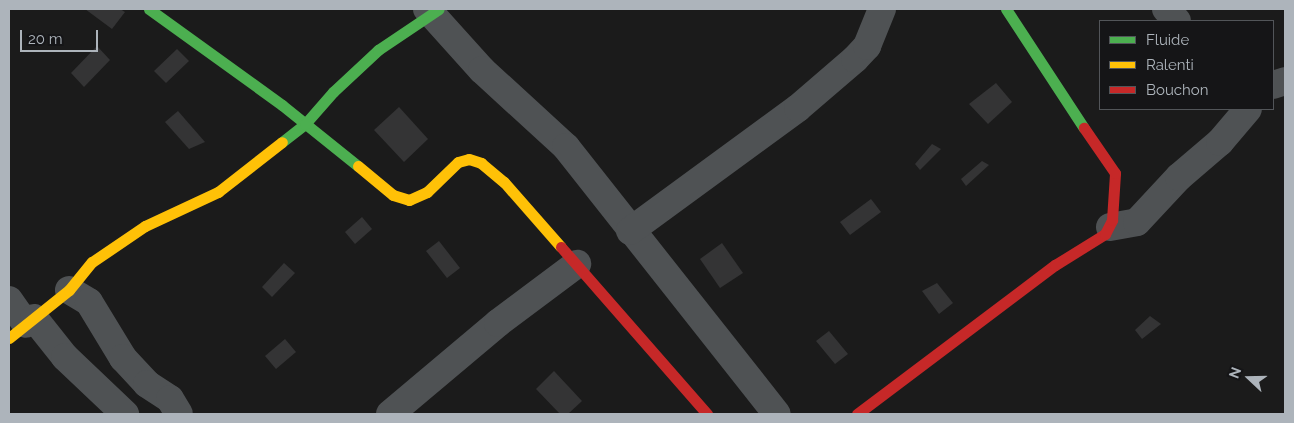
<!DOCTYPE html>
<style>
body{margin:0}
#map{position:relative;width:1294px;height:423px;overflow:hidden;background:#1b1b1b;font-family:Raleway,sans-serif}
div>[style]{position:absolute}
.building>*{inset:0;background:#343435}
.street>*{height:28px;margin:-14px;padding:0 14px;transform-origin:14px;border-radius:14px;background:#4f5254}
.fast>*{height:11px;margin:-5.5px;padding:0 5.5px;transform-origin:5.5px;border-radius:5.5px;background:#4caf50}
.slow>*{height:11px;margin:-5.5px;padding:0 5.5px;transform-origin:5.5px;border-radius:5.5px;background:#ffc107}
.jam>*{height:11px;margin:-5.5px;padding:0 5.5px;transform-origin:5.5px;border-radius:5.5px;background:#c62828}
span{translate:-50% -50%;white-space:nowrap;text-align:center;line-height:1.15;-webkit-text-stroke:4px #151517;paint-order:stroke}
.frame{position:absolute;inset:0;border:10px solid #adb4bb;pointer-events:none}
.legend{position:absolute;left:1099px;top:20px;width:175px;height:90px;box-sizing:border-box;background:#151517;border:1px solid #525559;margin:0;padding:6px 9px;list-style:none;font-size:15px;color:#adb4bb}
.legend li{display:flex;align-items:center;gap:10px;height:25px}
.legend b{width:25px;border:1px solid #525559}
.north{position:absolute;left:1224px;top:353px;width:50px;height:50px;-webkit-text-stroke:4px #151517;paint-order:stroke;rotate:291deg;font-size:14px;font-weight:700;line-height:20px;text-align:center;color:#adb4bb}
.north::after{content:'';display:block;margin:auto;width:18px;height:22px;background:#adb4bb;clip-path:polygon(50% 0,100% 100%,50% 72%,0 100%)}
.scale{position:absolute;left:20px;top:30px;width:78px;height:22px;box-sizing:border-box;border:2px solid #adb4bb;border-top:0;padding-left:6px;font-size:15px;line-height:18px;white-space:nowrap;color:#adb4bb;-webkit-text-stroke:4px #151517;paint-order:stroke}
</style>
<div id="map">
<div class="building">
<div style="clip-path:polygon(85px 9px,120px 9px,125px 12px,112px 29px)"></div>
<div style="clip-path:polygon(97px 46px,110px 60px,84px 87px,71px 73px)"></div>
<div style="clip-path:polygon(177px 49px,189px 61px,166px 83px,154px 71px)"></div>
<div style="clip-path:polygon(996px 83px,1012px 102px,988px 124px,969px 104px)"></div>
<div style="clip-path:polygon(399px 107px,428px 139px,404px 162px,374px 130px)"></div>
<div style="clip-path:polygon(178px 111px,205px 142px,189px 149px,165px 122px)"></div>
<div style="clip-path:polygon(932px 144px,941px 149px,920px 170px,915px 164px)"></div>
<div style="clip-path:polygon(982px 161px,989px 165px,966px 186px,961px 179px)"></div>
<div style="clip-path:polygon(871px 199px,881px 212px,850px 235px,840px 222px)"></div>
<div style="clip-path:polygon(362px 217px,372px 229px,355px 244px,345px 232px)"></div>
<div style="clip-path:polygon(439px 241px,460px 268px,447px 278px,426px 251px)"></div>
<div style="clip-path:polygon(722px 243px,743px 273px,720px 288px,700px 259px)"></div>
<div style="clip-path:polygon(284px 263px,295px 273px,272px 297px,262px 287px)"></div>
<div style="clip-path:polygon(937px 283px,953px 303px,939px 314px,922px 291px)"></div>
<div style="clip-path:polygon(1150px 316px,1161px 324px,1142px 339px,1135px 330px)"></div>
<div style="clip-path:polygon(829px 331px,848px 354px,835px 364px,816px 341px)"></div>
<div style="clip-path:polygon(285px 339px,296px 352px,276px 369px,265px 356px)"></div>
<div style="clip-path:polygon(554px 371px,582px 401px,568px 414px,560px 414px,536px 389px)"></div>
</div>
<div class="street">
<div style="left:427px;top:9px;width:82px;rotate:48deg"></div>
<div style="left:482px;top:70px;width:114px;rotate:42.5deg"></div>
<div style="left:566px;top:147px;width:340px;rotate:51.7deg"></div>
<div style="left:1166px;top:9px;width:16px;rotate:47deg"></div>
<div style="left:1273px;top:85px;width:13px;rotate:-18deg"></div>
<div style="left:1110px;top:227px;width:27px;rotate:-10deg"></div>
<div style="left:1137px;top:222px;width:62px;rotate:-47deg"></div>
<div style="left:1179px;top:177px;width:54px;rotate:-40.5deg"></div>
<div style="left:1220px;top:142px;width:43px;rotate:-49.7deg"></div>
<div style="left:630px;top:231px;width:208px;rotate:-36.2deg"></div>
<div style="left:798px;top:108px;width:75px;rotate:-40.7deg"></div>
<div style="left:855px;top:59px;width:18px;rotate:-47deg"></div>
<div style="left:867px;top:46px;width:40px;rotate:-68deg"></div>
<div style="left:69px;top:290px;width:23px;rotate:31deg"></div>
<div style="left:89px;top:302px;width:66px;rotate:58.7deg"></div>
<div style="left:123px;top:358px;width:35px;rotate:47deg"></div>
<div style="left:147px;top:384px;width:27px;rotate:33deg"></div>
<div style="left:170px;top:399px;width:17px;rotate:59deg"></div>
<div style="left:9px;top:300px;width:29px;rotate:55deg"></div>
<div style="left:34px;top:318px;width:50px;rotate:51.5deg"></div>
<div style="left:65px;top:357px;width:83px;rotate:43.5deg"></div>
<div style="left:390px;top:414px;width:141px;rotate:-40.1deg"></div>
<div style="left:498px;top:323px;width:99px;rotate:-36.8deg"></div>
</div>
<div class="fast">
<div style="left:149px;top:9px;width:164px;rotate:35.8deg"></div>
<div style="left:282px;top:105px;width:97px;rotate:38.8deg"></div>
<div style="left:1006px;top:9px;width:142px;rotate:56.8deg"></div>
<div style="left:282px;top:142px;width:29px;rotate:-38deg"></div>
<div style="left:305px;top:124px;width:43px;rotate:-48.8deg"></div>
<div style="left:333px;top:92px;width:62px;rotate:-43deg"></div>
<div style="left:378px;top:50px;width:73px;rotate:-33.9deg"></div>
</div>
<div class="slow">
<div style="left:358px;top:166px;width:45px;rotate:39.6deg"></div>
<div style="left:393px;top:195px;width:17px;rotate:17deg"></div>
<div style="left:409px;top:200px;width:20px;rotate:-24deg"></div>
<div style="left:427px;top:192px;width:43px;rotate:-44.1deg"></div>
<div style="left:458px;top:162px;width:11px;rotate:-15deg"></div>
<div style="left:469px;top:159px;width:13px;rotate:18deg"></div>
<div style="left:481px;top:163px;width:30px;rotate:40deg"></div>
<div style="left:504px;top:182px;width:86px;rotate:48.8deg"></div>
<div style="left:9px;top:338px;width:77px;rotate:-38.7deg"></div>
<div style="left:69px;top:290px;width:36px;rotate:-51deg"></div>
<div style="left:92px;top:262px;width:64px;rotate:-34.2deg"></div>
<div style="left:145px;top:226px;width:81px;rotate:-25deg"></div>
<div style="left:218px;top:192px;width:81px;rotate:-38deg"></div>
</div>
<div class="jam">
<div style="left:561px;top:247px;width:222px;rotate:48.8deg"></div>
<div style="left:857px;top:414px;width:248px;rotate:-37deg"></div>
<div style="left:1055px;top:265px;width:59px;rotate:-31.8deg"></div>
<div style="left:1105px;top:234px;width:16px;rotate:-63deg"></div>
<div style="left:1112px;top:220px;width:47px;rotate:-86.3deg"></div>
<div style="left:1115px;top:173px;width:55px;rotate:-124.6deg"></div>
</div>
<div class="frame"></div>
<ul class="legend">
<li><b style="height:6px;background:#4caf50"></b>Fluide</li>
<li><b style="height:6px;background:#ffc107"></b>Ralenti</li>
<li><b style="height:6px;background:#c62828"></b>Bouchon</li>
</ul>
<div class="north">N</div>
<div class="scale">20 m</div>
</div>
